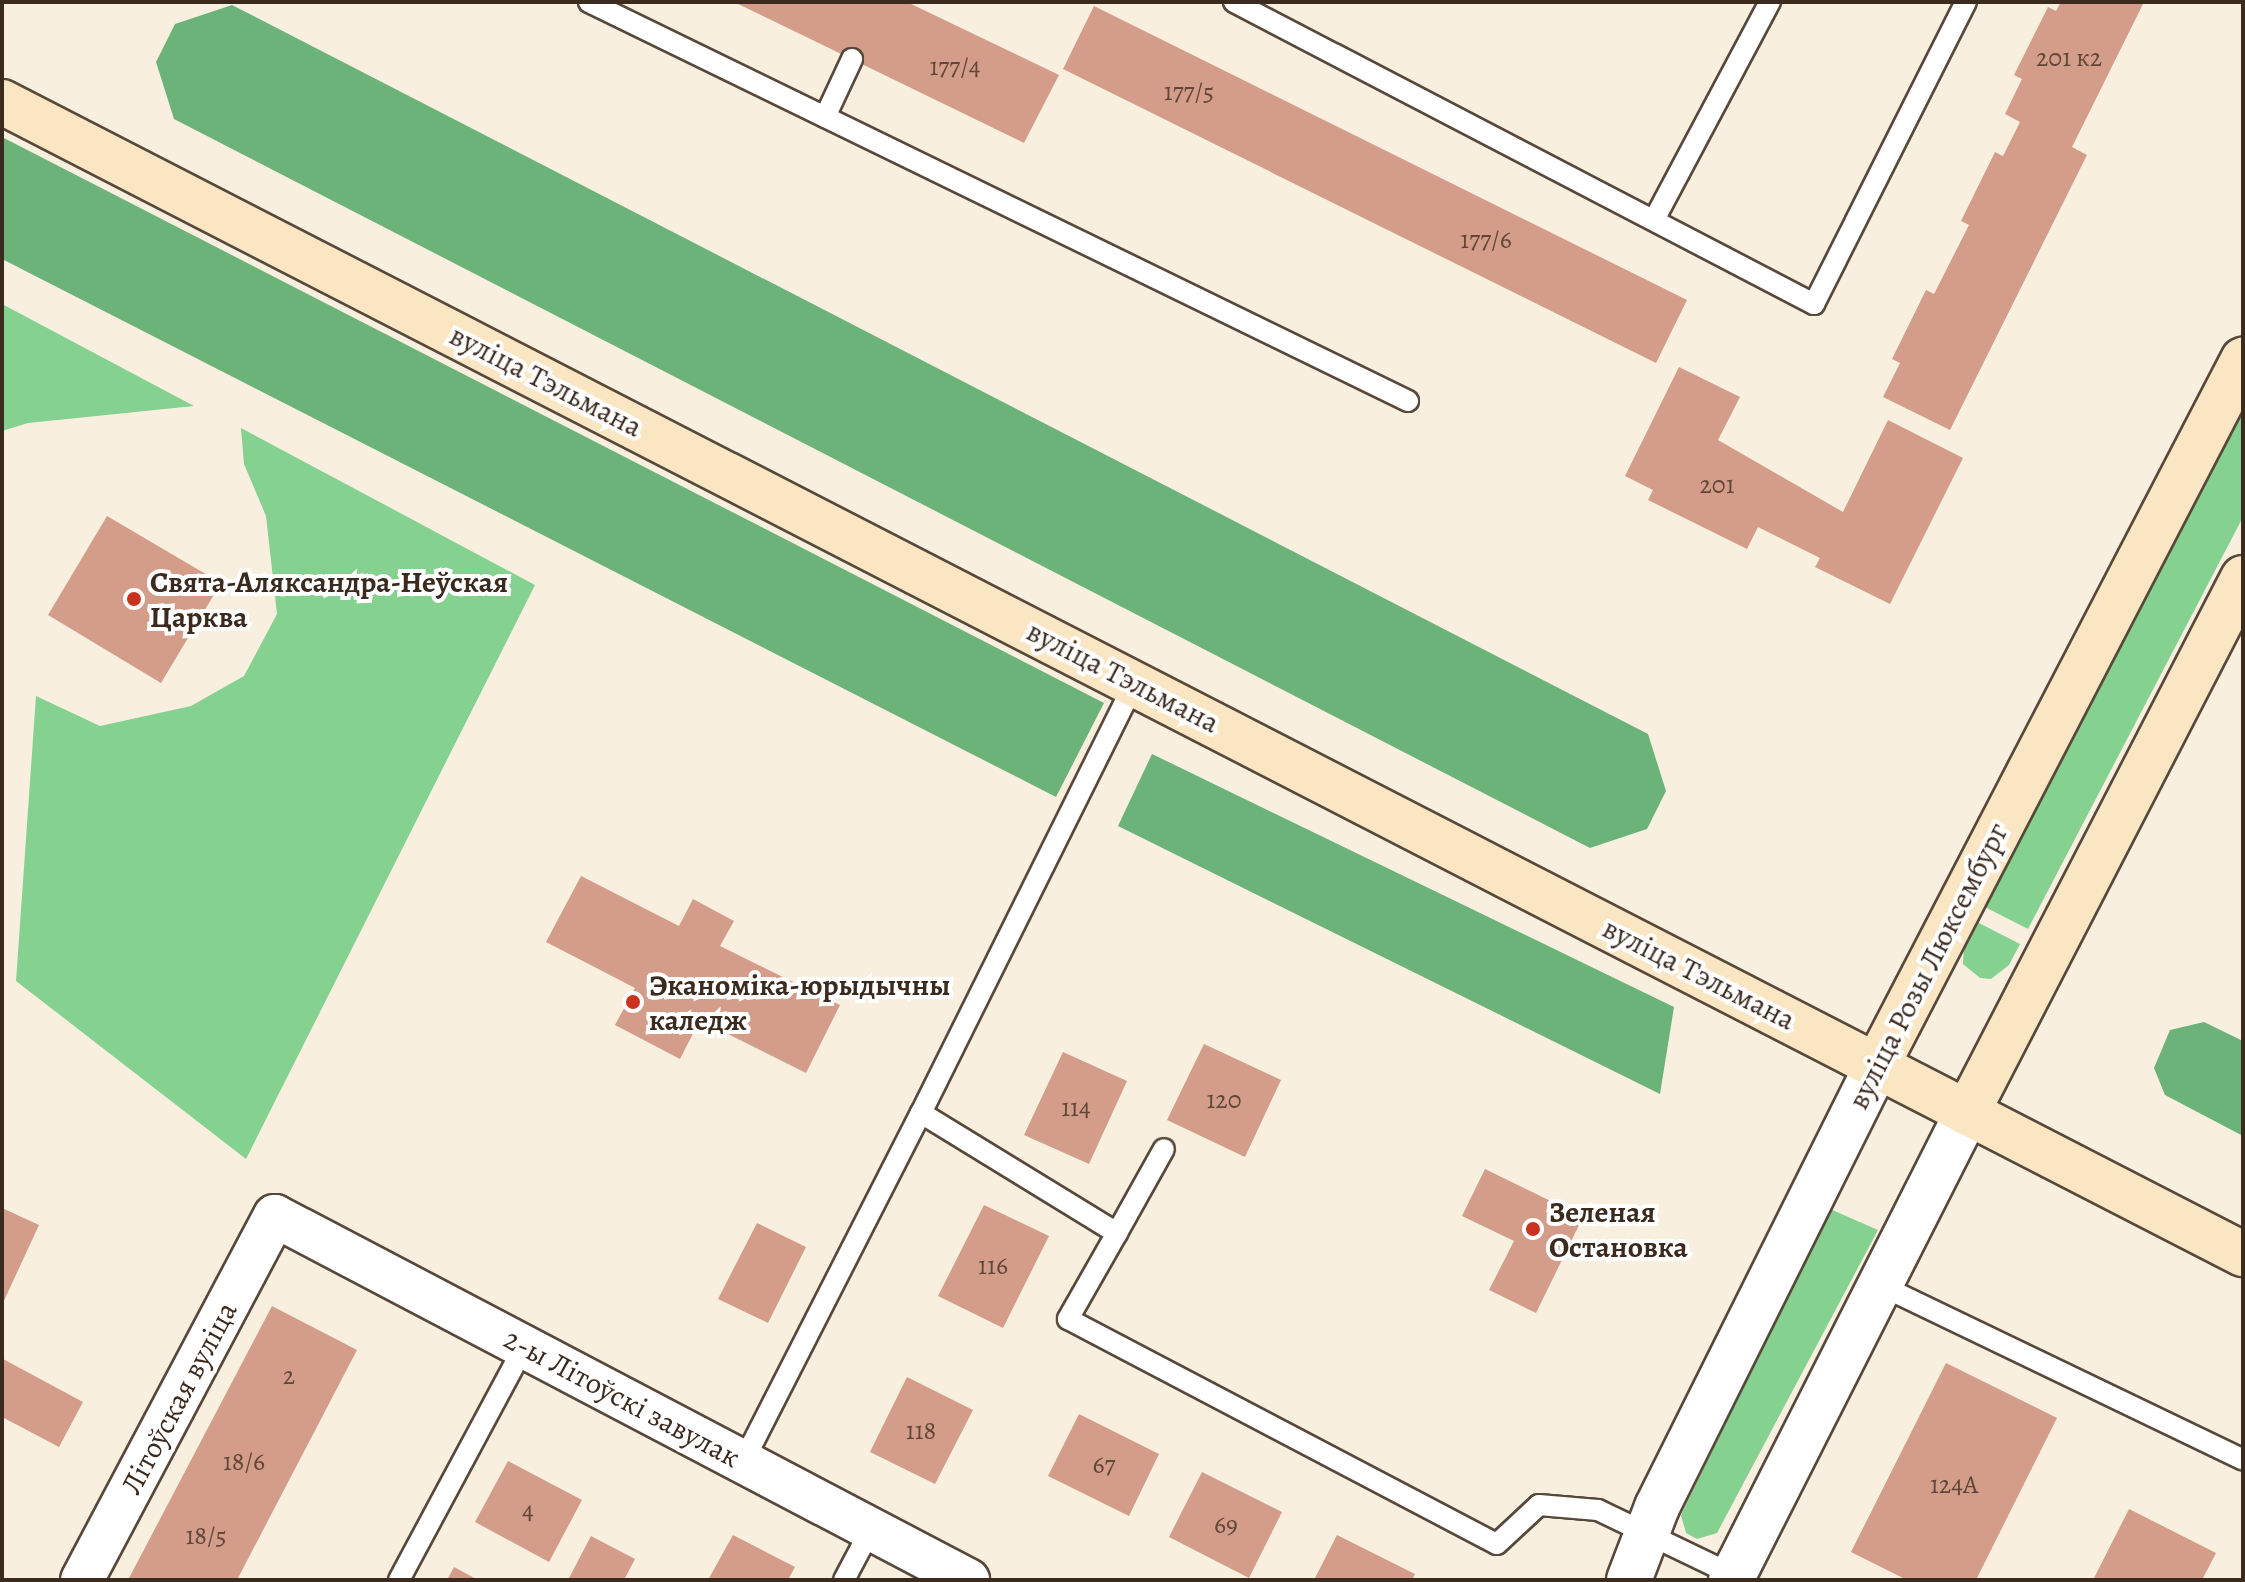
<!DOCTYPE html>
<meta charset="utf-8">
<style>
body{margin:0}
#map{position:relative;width:2245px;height:1582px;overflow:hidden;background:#f8efdf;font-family:Alegreya,serif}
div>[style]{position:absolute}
.green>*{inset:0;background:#85d190}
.forest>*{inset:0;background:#6cb37a}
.building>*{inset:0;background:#d39d89}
.roads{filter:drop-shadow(2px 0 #57483b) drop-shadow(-2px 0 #57483b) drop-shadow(0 2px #57483b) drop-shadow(0 -2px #57483b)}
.service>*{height:20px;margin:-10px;padding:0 10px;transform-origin:10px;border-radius:10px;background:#fff}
.minor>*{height:42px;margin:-21px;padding:0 21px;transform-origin:21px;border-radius:21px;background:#fff}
.tertiary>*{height:44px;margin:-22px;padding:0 22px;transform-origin:22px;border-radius:22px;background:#fff}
.secondary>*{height:44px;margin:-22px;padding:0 22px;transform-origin:22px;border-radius:22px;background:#fbe6c3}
.dots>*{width:22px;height:22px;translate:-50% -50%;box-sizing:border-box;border:4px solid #fff;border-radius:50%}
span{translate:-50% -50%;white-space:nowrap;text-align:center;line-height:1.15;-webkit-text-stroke:8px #fff;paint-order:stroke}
.number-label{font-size:26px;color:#614739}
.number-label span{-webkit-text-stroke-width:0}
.street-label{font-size:30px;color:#3b2a1e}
.poi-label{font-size:30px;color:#3b2a1e;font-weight:700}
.left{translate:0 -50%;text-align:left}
.frame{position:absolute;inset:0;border:4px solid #3b2a1e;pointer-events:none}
</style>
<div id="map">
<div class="green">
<div style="clip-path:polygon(2px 304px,194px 406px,28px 423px,2px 431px)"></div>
<div style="clip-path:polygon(2243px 409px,2243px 517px,2028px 929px,1983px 906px)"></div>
<div style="clip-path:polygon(241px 428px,535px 585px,246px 1159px,16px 981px,36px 696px,100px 726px,191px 706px,244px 676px,277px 614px,266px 516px,244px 464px)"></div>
<div style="clip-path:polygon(1975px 921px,2020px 944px,2009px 965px,1991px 979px,1980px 978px,1963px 964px,1964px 942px)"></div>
<div style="clip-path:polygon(1830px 1209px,1878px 1230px,1717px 1533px,1697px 1539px,1686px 1533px,1681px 1515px)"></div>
</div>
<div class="forest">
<div style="clip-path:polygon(232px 5px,1648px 734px,1666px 791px,1647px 829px,1590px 848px,174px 119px,156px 62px,175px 24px)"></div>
<div style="clip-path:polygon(2px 137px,1104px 703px,1056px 797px,2px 259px)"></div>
<div style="clip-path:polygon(1152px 754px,1674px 1007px,1660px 1094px,1118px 826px)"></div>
<div style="clip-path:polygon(2204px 1022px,2243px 1041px,2243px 1136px,2165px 1095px,2154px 1068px,2170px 1030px)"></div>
</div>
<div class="building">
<div style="clip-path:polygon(734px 2px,907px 2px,1059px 75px,1024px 143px)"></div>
<div style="clip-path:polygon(2061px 2px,2144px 2px,2072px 147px,2087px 155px,1950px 430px,1883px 397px,1900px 363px,1892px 359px,1926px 290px,1934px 294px,1969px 225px,1961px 221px,1995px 152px,2003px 156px,2020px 122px,2005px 114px,2022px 79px,2014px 75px,2048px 7px,2056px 11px)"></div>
<div style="clip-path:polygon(1094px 6px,1687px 300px,1656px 363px,1063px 69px)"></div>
<div style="clip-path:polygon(1679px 367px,1740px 397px,1718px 440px,1843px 512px,1888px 420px,1963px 458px,1890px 604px,1815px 567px,1820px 558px,1758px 527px,1747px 549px,1648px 500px,1653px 490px,1625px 476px)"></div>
<div style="clip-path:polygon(107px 516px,221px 583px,161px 683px,48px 615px)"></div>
<div style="clip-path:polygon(581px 876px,679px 926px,693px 899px,734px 921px,720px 946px,840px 1005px,806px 1073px,700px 1020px,680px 1059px,615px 1025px,635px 988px,546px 942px)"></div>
<div style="clip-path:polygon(1204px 1044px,1281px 1080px,1245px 1157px,1167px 1120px)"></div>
<div style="clip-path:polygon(1063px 1052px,1127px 1081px,1089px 1164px,1024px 1135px)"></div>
<div style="clip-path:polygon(1485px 1169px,1583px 1217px,1536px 1313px,1489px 1290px,1514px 1241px,1462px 1216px)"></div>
<div style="clip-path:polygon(984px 1205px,1049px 1236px,1003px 1328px,938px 1296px)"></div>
<div style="clip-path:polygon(2px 1208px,39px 1225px,2px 1305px)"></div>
<div style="clip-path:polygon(757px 1223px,806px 1247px,768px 1323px,718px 1299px)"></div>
<div style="clip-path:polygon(272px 1306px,357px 1350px,237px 1580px,128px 1580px)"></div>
<div style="clip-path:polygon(3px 1359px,83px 1402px,59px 1447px,2px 1417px)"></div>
<div style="clip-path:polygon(1946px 1363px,2057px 1418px,1976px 1580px,1907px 1580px,1851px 1552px)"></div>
<div style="clip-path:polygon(907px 1377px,973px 1410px,935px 1484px,870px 1452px)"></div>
<div style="clip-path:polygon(1079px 1414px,1159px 1454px,1129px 1516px,1048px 1476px)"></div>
<div style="clip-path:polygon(508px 1461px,582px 1500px,549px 1562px,475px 1522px)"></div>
<div style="clip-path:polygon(1202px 1472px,1282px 1512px,1249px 1578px,1169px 1537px)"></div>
<div style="clip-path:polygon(2129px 1509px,2216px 1553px,2202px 1580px,2093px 1580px)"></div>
<div style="clip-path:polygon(733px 1535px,795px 1567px,788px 1580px,708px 1580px)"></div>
<div style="clip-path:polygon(1337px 1535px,1415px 1574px,1412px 1580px,1314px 1580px)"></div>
<div style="clip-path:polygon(591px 1536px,635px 1559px,624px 1580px,568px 1580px)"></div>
<div style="clip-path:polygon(454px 1567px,478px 1580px,447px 1580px)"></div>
</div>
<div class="roads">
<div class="service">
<div style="left:589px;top:2px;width:911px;rotate:25.97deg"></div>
<div style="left:1234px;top:2px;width:654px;rotate:27.51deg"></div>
<div style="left:1814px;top:304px;width:338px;rotate:-63.3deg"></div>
<div style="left:825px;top:117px;width:64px;rotate:-65deg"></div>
<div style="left:1655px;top:218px;width:245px;rotate:-62deg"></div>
<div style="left:921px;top:1113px;width:480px;rotate:-63.6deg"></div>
<div style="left:1117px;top:1233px;width:96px;rotate:-60.8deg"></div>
<div style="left:1880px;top:1285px;width:403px;rotate:25.7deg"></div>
<div style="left:743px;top:1462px;width:392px;rotate:-63deg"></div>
<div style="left:921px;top:1113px;width:230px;rotate:31.5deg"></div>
<div style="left:1117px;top:1233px;width:99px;rotate:119.7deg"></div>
<div style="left:1068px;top:1319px;width:484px;rotate:27.7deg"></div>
<div style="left:1497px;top:1544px;width:57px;rotate:-42.9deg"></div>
<div style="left:1539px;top:1505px;width:59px;rotate:4.8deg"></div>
<div style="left:1598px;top:1510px;width:150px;rotate:25.7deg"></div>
<div style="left:399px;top:1580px;width:264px;rotate:-61.8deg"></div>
<div style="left:844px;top:1580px;width:58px;rotate:-62.1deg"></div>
</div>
<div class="minor">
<div style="left:82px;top:1580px;width:412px;rotate:-62.1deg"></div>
<div style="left:275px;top:1216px;width:783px;rotate:27.71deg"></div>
</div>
<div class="tertiary">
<div style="left:1629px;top:1580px;width:78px;rotate:-69deg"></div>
<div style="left:1657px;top:1507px;width:491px;rotate:-63.5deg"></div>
<div style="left:1731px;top:1580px;width:523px;rotate:-63.19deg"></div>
</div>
<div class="secondary">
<div style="left:2px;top:102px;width:2520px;rotate:27.21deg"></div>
<div style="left:1876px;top:1067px;width:797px;rotate:-62.57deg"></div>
<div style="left:1967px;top:1113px;width:602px;rotate:-62.71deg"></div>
</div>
</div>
<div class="dots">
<div style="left:134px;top:599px;background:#c8321e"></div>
<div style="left:633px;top:1002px;background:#c8321e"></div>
<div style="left:1533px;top:1229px;background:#c8321e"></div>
</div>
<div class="number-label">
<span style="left:2069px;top:58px">201 к2</span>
<span style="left:955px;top:67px">177/4</span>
<span style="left:1189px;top:92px">177/5</span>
<span style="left:1486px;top:240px">177/6</span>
<span style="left:1717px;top:485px">201</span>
<span style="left:1224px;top:1100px">120</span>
<span style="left:1076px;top:1108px">114</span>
<span style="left:993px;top:1266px">116</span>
<span style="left:289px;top:1376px">2</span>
<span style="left:921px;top:1431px">118</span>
<span style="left:244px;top:1462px">18/6</span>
<span style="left:1104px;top:1465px">67</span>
<span style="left:1954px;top:1485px">124А</span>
<span style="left:528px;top:1511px">4</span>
<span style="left:1226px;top:1525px">69</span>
<span style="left:206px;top:1536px">18/5</span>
</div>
<div class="street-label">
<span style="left:546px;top:381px;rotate:27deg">вуліца Тэльмана</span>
<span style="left:1123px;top:677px;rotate:27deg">вуліца Тэльмана</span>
<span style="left:1928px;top:966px;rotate:-63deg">вуліца Розы Люксембург</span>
<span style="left:1699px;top:974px;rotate:27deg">вуліца Тэльмана</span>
<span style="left:179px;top:1398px;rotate:-62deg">Літоўская вуліца</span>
<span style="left:622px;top:1398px;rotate:28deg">2-ы Літоўскі завулак</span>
</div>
<div class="poi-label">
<span class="left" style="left:150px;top:599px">Свята-Аляксандра-Неўская<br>Царква</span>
<span class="left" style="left:649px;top:1002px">Эканоміка-юрыдычны<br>каледж</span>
<span class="left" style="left:1549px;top:1229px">Зеленая<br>Остановка</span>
</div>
<div class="frame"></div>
</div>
